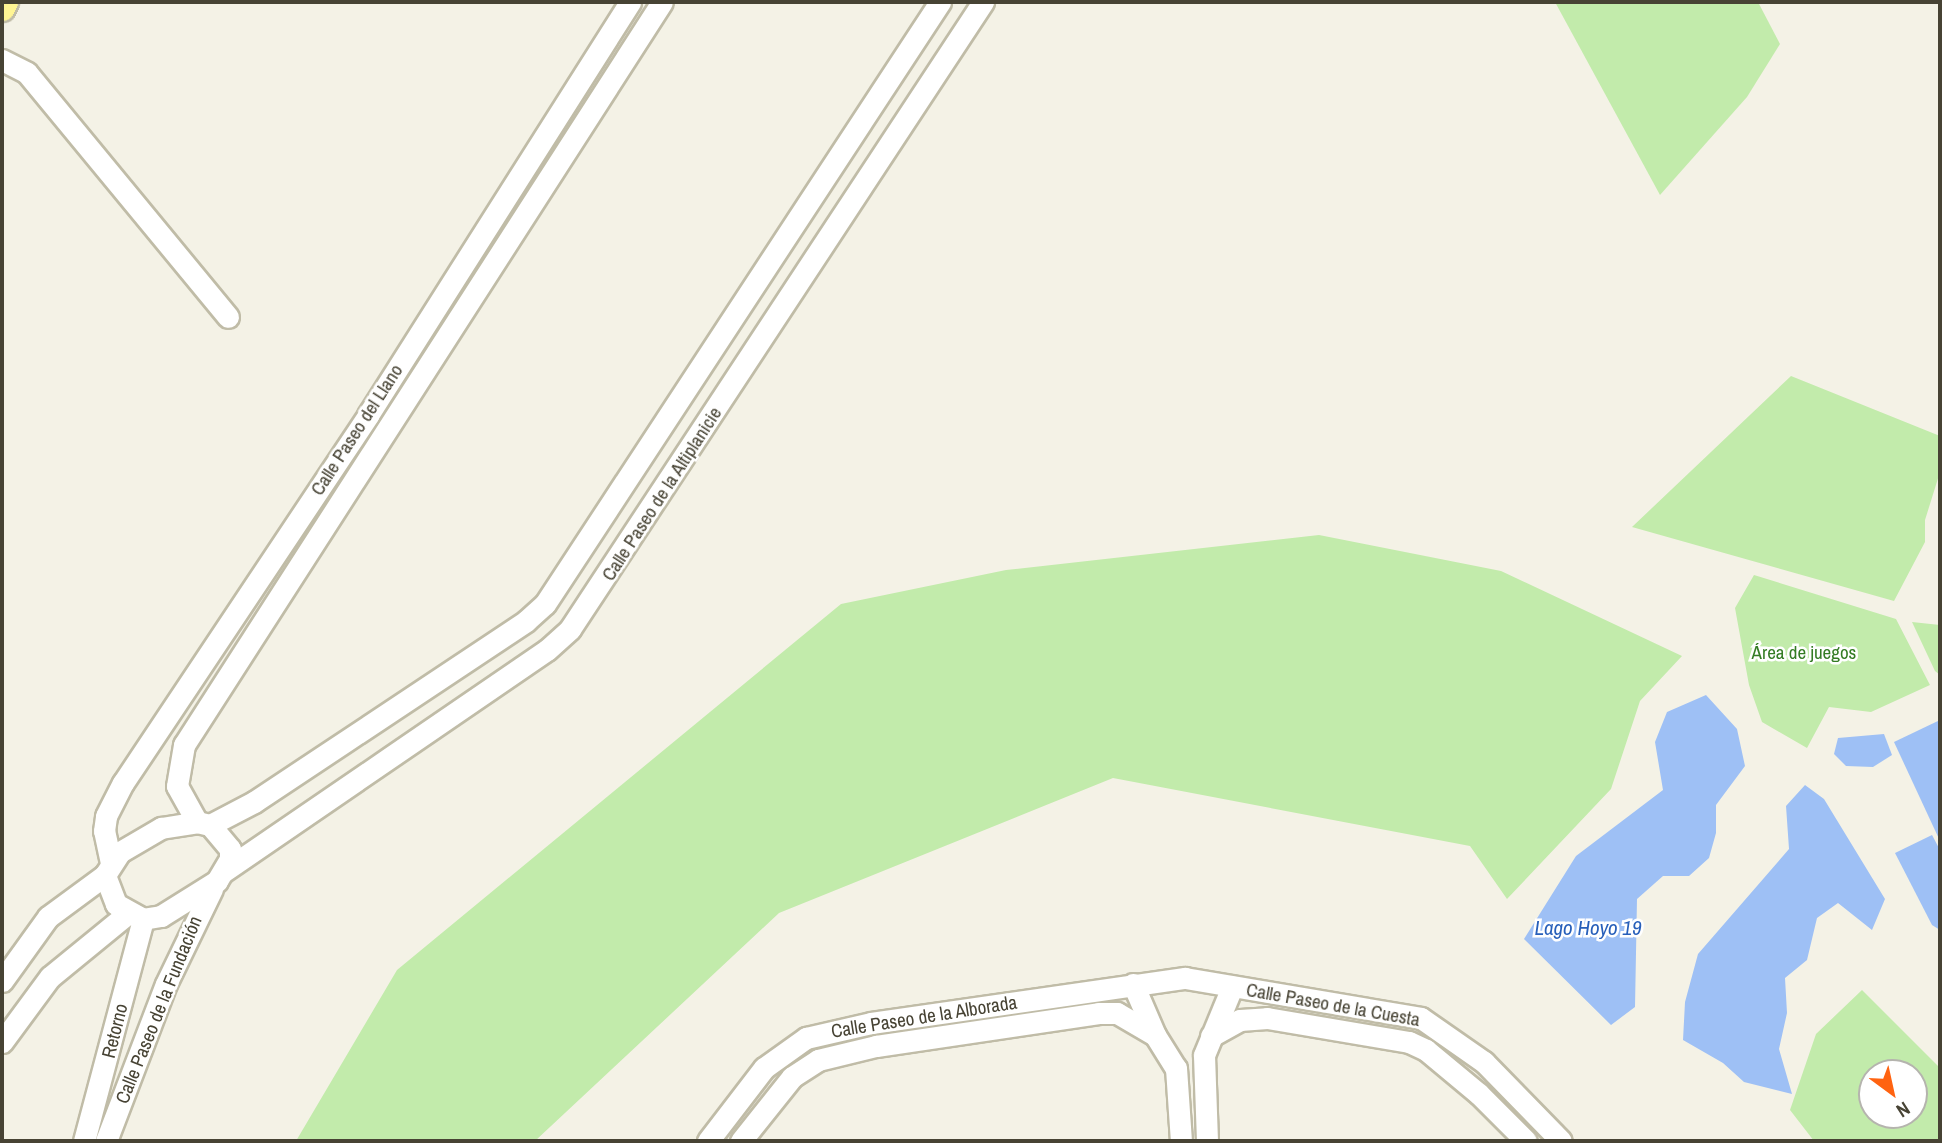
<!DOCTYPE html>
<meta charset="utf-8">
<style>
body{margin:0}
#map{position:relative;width:1942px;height:1143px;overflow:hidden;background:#f4f2e6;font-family:"Archivo Narrow",sans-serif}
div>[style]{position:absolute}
.green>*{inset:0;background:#c2ebab}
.water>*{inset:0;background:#9ec0f5}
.roads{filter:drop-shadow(2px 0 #c0bca7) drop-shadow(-2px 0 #c0bca7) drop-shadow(0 2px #c0bca7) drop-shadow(0 -2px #c0bca7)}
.minor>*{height:21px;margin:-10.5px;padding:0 10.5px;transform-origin:10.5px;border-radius:10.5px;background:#fff}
.major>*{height:26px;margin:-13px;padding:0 13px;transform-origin:13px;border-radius:13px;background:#fff593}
span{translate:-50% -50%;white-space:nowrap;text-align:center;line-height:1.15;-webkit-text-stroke:5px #fff;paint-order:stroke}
.street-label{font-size:19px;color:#474334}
.park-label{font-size:19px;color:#347c24}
.water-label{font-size:21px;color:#275fba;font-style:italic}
.frame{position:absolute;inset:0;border:4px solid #474334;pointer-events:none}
.north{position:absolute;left:1858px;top:1059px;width:70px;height:70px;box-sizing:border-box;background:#fff;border:2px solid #b5b4ae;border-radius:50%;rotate:147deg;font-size:19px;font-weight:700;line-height:28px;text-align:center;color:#474334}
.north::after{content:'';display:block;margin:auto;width:24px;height:32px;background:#ff6311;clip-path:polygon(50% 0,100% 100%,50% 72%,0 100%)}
</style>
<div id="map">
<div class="green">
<div style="clip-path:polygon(1555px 2px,1758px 2px,1780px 44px,1747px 97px,1660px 195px)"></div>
<div style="clip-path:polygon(1791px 376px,1940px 436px,1940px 472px,1925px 520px,1925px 542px,1894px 601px,1632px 527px)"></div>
<div style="clip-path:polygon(1319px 535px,1501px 571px,1682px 656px,1640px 701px,1611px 789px,1507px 899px,1470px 846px,1113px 778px,779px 913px,535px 1141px,296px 1141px,397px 970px,841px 604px,1006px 570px)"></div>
<div style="clip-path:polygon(1754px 575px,1896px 619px,1930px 685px,1871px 712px,1829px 707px,1807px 748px,1762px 722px,1749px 685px,1735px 608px)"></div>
<div style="clip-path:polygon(1912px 622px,1940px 625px,1940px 675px,1935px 671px)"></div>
<div style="clip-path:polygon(evenodd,1862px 990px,1940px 1068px,1940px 1141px,1814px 1141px,1790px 1110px,1816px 1034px,1862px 990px,1914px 1073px,1914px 1115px,1872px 1115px,1872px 1073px,1914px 1073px)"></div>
</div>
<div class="water">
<div style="clip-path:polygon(1706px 695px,1737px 729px,1745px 766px,1716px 805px,1716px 833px,1709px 858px,1689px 876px,1663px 876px,1637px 899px,1635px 1007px,1611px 1025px,1524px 939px,1576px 856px,1663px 790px,1655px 742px,1667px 712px)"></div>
<div style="clip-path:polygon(1940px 720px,1940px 841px,1894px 742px)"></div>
<div style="clip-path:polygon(1884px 734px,1892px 755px,1873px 767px,1846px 766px,1834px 754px,1838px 738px)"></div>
<div style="clip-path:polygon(1805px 785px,1824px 799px,1885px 899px,1872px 930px,1838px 903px,1817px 918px,1807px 960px,1785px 978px,1787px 1013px,1779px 1049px,1792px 1094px,1744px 1082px,1723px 1063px,1683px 1040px,1685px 1002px,1698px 954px,1789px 849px,1786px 806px)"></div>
<div style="clip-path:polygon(1932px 835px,1940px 850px,1940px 930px,1932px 925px,1895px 853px)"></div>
</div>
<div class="roads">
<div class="minor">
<div style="left:2px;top:60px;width:28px;rotate:27deg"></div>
<div style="left:27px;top:73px;width:316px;rotate:50.5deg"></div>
<div style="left:197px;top:822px;width:41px;rotate:-119.1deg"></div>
<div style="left:177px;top:786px;width:42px;rotate:-80.3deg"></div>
<div style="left:184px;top:745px;width:883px;rotate:-57.25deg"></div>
<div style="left:197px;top:822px;width:13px;rotate:13deg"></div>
<div style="left:210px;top:825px;width:31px;rotate:50deg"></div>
<div style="left:230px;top:849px;width:10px;rotate:90deg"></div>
<div style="left:230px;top:859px;width:26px;rotate:121deg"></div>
<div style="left:217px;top:881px;width:66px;rotate:148deg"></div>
<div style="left:161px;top:916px;width:18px;rotate:171deg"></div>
<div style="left:143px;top:919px;width:31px;rotate:-151deg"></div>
<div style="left:116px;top:904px;width:31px;rotate:-111deg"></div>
<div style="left:105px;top:875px;width:27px;rotate:-57deg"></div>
<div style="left:120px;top:852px;width:48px;rotate:-30.3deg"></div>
<div style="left:161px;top:828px;width:36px;rotate:-9deg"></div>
<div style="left:210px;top:825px;width:50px;rotate:-27.6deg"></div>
<div style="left:254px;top:802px;width:327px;rotate:-33.6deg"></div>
<div style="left:526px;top:621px;width:25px;rotate:-42deg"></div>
<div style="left:545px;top:604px;width:720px;rotate:-56.73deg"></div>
<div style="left:111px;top:863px;width:33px;rotate:-102deg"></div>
<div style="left:104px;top:831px;width:15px;rotate:-82deg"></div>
<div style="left:106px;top:816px;width:37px;rotate:-63deg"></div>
<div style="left:123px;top:783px;width:442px;rotate:-56.3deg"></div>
<div style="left:368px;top:415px;width:489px;rotate:-57.6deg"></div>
<div style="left:224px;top:871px;width:391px;rotate:-34.4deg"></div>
<div style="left:547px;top:650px;width:31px;rotate:-42deg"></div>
<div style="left:570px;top:629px;width:751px;rotate:-56.63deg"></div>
<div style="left:2px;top:981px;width:79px;rotate:-54.3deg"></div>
<div style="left:48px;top:917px;width:71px;rotate:-36.4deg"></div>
<div style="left:1133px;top:984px;width:56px;rotate:66.7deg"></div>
<div style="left:1155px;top:1035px;width:39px;rotate:58deg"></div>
<div style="left:1176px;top:1068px;width:73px;rotate:86.1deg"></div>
<div style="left:1211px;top:1036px;width:33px;rotate:-29deg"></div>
<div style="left:1240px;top:1020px;width:27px;rotate:-4deg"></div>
<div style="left:1267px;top:1018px;width:144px;rotate:9.6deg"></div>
<div style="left:1409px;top:1042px;width:19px;rotate:25deg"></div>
<div style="left:1426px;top:1050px;width:69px;rotate:39.7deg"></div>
<div style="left:1479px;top:1094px;width:66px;rotate:45deg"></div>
<div style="left:2px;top:1042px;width:81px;rotate:-53.6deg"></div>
<div style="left:50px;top:977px;width:99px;rotate:-39.3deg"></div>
<div style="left:84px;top:1141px;width:230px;rotate:-75.1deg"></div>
<div style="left:106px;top:1141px;width:168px;rotate:-69.1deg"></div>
<div style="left:166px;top:984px;width:106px;rotate:-64.2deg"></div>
<div style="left:708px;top:1141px;width:92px;rotate:-52.5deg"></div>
<div style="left:764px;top:1068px;width:52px;rotate:-35.5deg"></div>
<div style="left:806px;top:1038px;width:67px;rotate:-13deg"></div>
<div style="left:871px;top:1023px;width:317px;rotate:-8.2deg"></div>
<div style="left:1185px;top:978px;width:239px;rotate:9.6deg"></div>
<div style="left:1421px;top:1018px;width:77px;rotate:34.9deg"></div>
<div style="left:1484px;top:1062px;width:110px;rotate:45.7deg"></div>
<div style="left:741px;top:1141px;width:82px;rotate:-51.4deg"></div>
<div style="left:792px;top:1077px;width:31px;rotate:-33deg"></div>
<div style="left:818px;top:1060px;width:60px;rotate:-13.6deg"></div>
<div style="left:876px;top:1046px;width:225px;rotate:-8.4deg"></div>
<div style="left:1099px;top:1013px;width:18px"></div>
<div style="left:1117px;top:1013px;width:44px;rotate:30.1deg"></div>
<div style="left:1207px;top:1141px;width:86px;rotate:-92deg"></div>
<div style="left:1204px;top:1055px;width:74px;rotate:-67.6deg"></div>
</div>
<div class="major">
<div style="left:2px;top:8px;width:7px;rotate:-63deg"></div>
</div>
</div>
<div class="street-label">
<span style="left:357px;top:430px;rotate:-57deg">Calle Paseo del Llano</span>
<span style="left:662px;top:494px;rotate:-57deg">Calle Paseo de la Altiplanicie</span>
<span style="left:1333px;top:1005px;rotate:10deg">Calle Paseo de la Cuesta</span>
<span style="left:159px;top:1010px;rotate:-68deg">Calle Paseo de la Fundación</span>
<span style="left:924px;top:1017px;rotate:-9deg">Calle Paseo de la Alborada</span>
<span style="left:115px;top:1031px;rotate:-76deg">Retorno</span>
</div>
<div class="park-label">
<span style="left:1804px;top:653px">Área de juegos</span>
</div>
<div class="water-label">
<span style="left:1588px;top:928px">Lago Hoyo 19</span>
</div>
<div class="frame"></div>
<div class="north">N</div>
</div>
